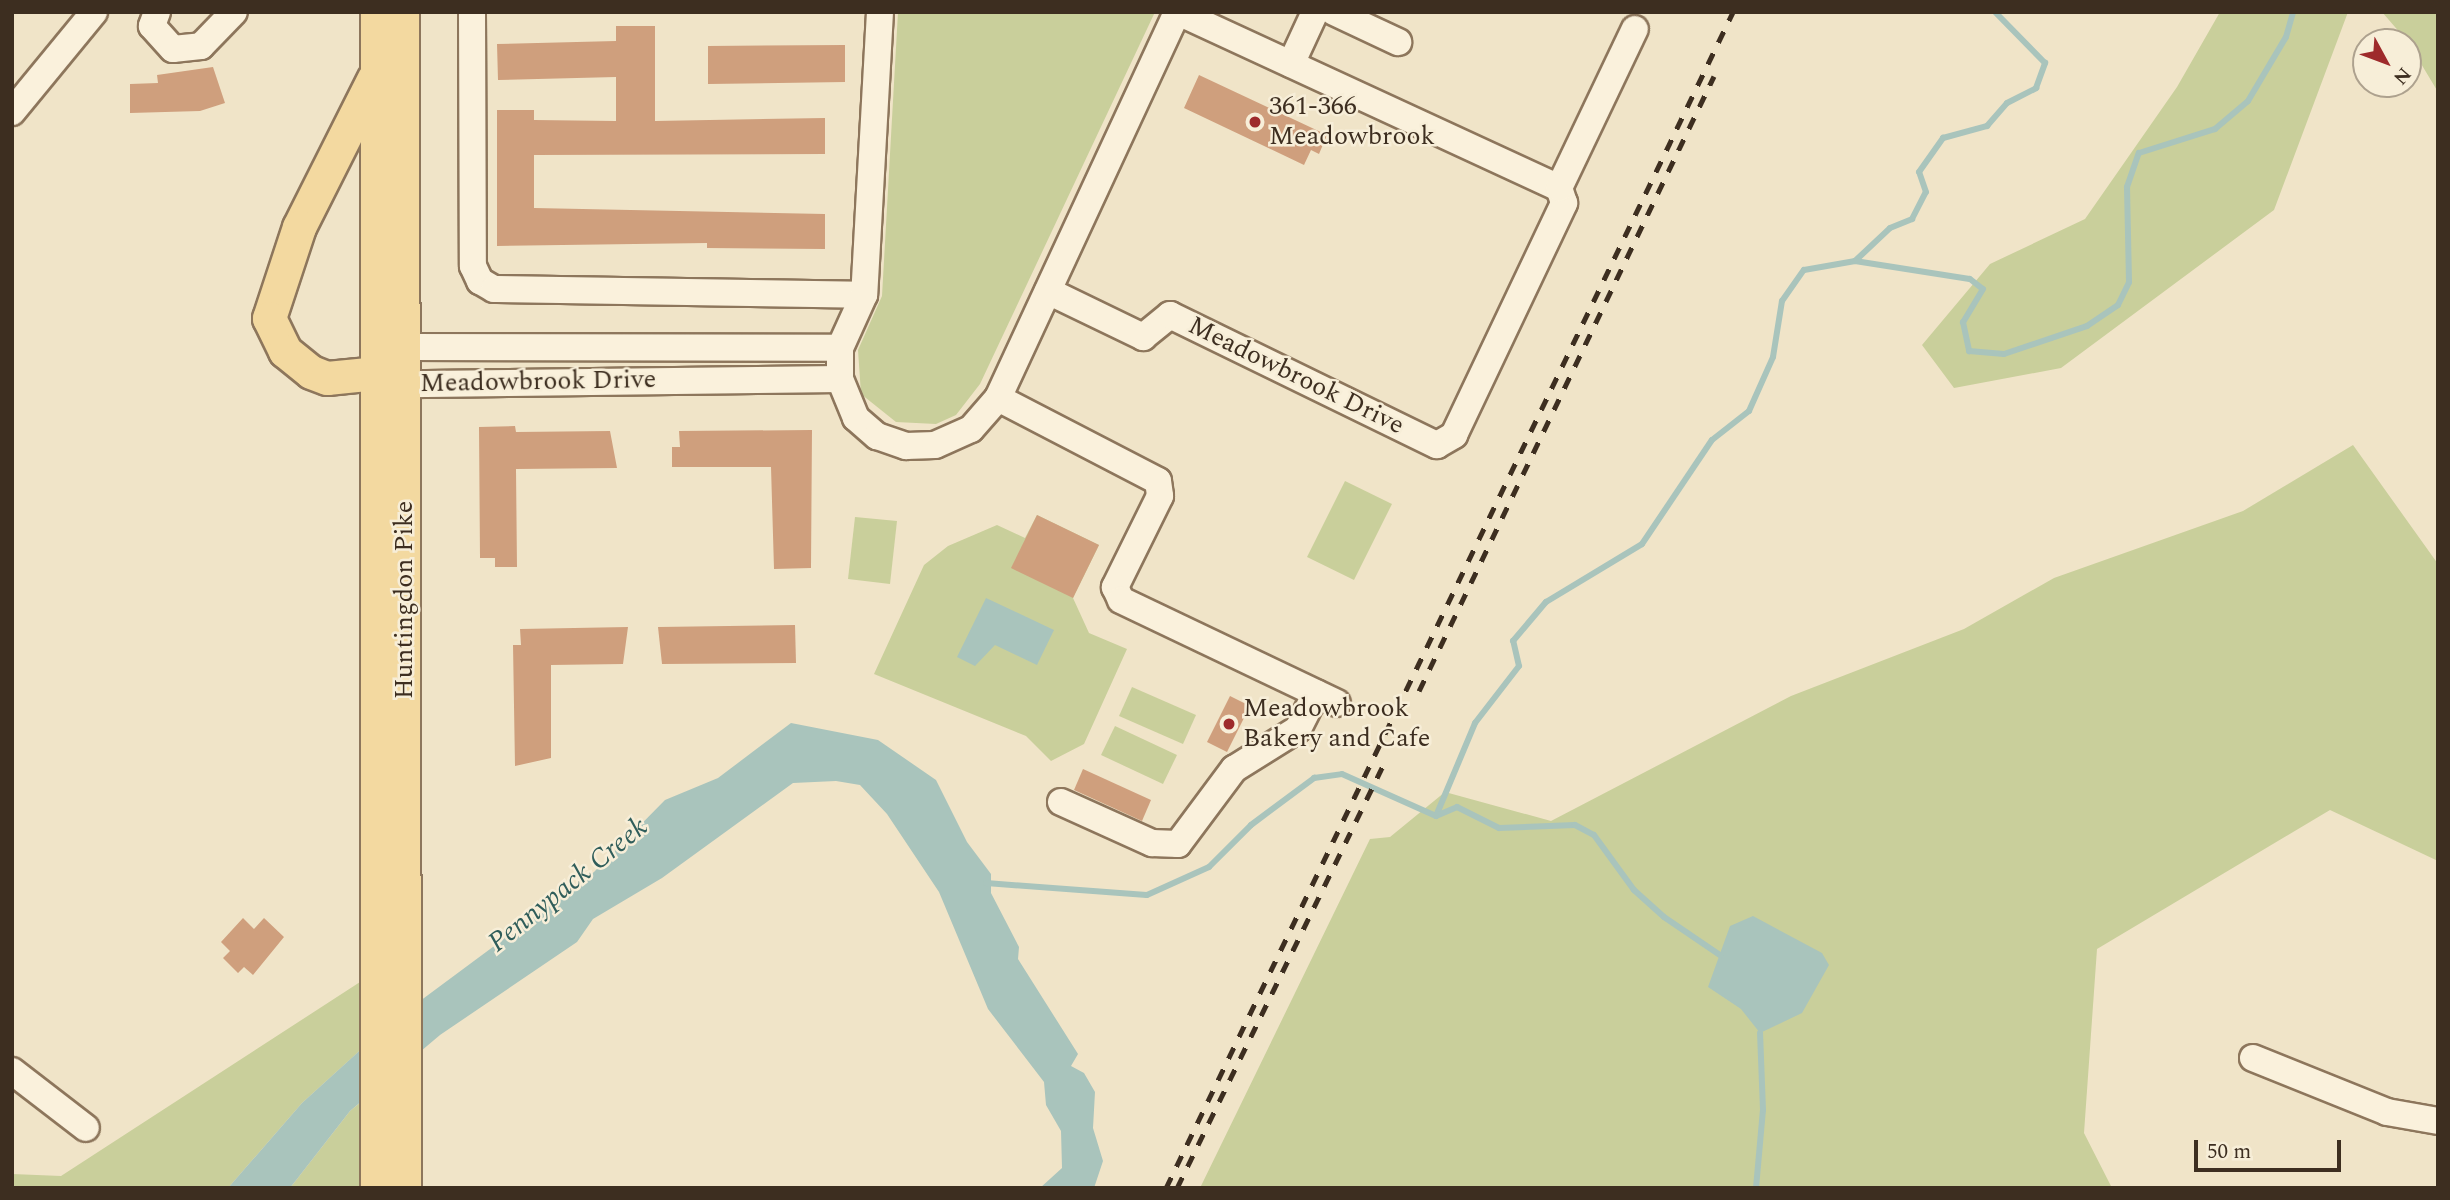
<!DOCTYPE html>
<style>
body{margin:0}
#map{position:relative;width:2450px;height:1200px;overflow:hidden;background:#f0e4c8;font-family:Spectral,serif}
div>[style]{position:absolute}
.green>*{inset:0;background:#c9cf9b}
.water>*{inset:0;background:#a9c4bc}
.stream>*{height:6px;margin:-3px;padding:0 3px;transform-origin:3px;border-radius:3px;background:#a9c4bc}
.building>*{inset:0;background:#cf9f7d}
.roads{filter:drop-shadow(2px 0 #8d765c) drop-shadow(-2px 0 #8d765c) drop-shadow(0 2px #8d765c) drop-shadow(0 -2px #8d765c)}
.minor>*{height:26px;margin:-13px;padding:0 13px;transform-origin:13px;border-radius:13px;background:#faf1dc}
.major>*{height:33px;margin:-16.5px;padding:0 16.5px;transform-origin:16.5px;border-radius:16.5px;background:#f3d9a0}
.rail>*{height:5px;margin-top:-2.5px;transform-origin:0;background:repeating-linear-gradient(90deg,#3d2e20 0 12px,transparent 0 24px)}
.dots>*{width:19px;height:19px;translate:-50% -50%;box-sizing:border-box;border:4px solid #f7eed8;border-radius:50%}
span{translate:-50% -50%;white-space:nowrap;text-align:center;line-height:1.15;-webkit-text-stroke:5px #f7eed8;paint-order:stroke}
.poi-label{font-size:26px;color:#3d2e20}
.left{translate:0 -50%;text-align:left}
.street-label{font-size:26px;color:#3d2e20}
.water-label{font-size:28px;color:#2f5d5a;font-style:italic}
.frame{position:absolute;inset:0;border:14px solid #3d2e20;pointer-events:none}
.north{position:absolute;left:2352px;top:28px;width:70px;height:70px;box-sizing:border-box;background:#f7eed8;border:2px solid #ada18e;border-radius:50%;rotate:131deg;font-size:19px;font-weight:700;line-height:28px;text-align:center;color:#3d2e20}
.north::after{content:'';display:block;margin:auto;width:24px;height:32px;background:#9e2a2b;clip-path:polygon(50% 0,100% 100%,50% 72%,0 100%)}
.scale{position:absolute;left:2194px;top:1140px;width:147px;height:32px;box-sizing:border-box;border:4px solid #3d2e20;border-top:0;padding-left:9px;font-size:21px;line-height:24px;white-space:nowrap;color:#3d2e20;-webkit-text-stroke:5px #f7eed8;paint-order:stroke}
</style>
<div id="map">
<div class="green">
<div style="clip-path:polygon(898px 12px,1155px 12px,980px 384px,956px 415px,936px 424px,896px 422px,861px 394px,858px 350px,882px 296px)"></div>
<div style="clip-path:polygon(2220px 12px,2348px 12px,2274px 210px,2061px 368px,1954px 388px,1922px 345px,1990px 264px,2085px 219px,2177px 87px)"></div>
<div style="clip-path:polygon(2382px 12px,2438px 12px,2438px 92px,2408px 42px)"></div>
<div style="clip-path:polygon(2353px 445px,2438px 564px,2438px 861px,2330px 810px,2097px 949px,2084px 1133px,2112px 1188px,1200px 1188px,1370px 839px,1390px 837px,1445px 792px,1551px 821px,1791px 696px,1964px 629px,2054px 578px,2243px 511px)"></div>
<div style="clip-path:polygon(1345px 481px,1392px 504px,1354px 580px,1307px 557px)"></div>
<div style="clip-path:polygon(1037px 515px,1099px 545px,1073px 598px,1089px 633px,1127px 649px,1084px 744px,1051px 761px,1026px 736px,874px 674px,924px 565px,948px 546px,997px 525px,1025px 538px)"></div>
<div style="clip-path:polygon(855px 517px,897px 521px,890px 584px,848px 579px)"></div>
<div style="clip-path:polygon(1132px 687px,1196px 715px,1183px 744px,1119px 716px)"></div>
<div style="clip-path:polygon(1115px 726px,1177px 755px,1163px 784px,1101px 755px)"></div>
<div style="clip-path:polygon(377px 971px,377px 1035px,302px 1103px,228px 1188px,12px 1188px,12px 1174px,61px 1176px)"></div>
<div style="clip-path:polygon(377px 1089px,378px 1188px,290px 1188px,350px 1111px)"></div>
</div>
<div class="water">
<div style="clip-path:polygon(986px 598px,1054px 630px,1037px 665px,995px 645px,975px 666px,957px 657px)"></div>
<div style="clip-path:polygon(791px 723px,878px 740px,936px 780px,967px 842px,991px 874px,991px 893px,1019px 947px,1018px 959px,1078px 1054px,1071px 1066px,1084px 1073px,1095px 1092px,1093px 1128px,1103px 1161px,1094px 1188px,1040px 1188px,1062px 1168px,1061px 1131px,1046px 1105px,1044px 1082px,988px 1009px,939px 892px,887px 814px,860px 785px,836px 781px,793px 783px,662px 878px,593px 919px,577px 942px,440px 1035px,350px 1111px,290px 1188px,228px 1188px,302px 1103px,389px 1024px,594px 872px,665px 800px,718px 778px)"></div>
<div style="clip-path:polygon(1753px 916px,1822px 953px,1829px 965px,1802px 1013px,1760px 1033px,1741px 1009px,1708px 987px,1730px 926px)"></div>
</div>
<div class="stream">
<div style="left:1855px;top:261px;width:48px;rotate:-43.3deg"></div>
<div style="left:1890px;top:228px;width:24px;rotate:-22deg"></div>
<div style="left:1912px;top:219px;width:30px;rotate:-63deg"></div>
<div style="left:1926px;top:192px;width:21px;rotate:-109deg"></div>
<div style="left:1919px;top:172px;width:42px;rotate:-54.8deg"></div>
<div style="left:1943px;top:138px;width:46px;rotate:-15.3deg"></div>
<div style="left:1987px;top:126px;width:30px;rotate:-49deg"></div>
<div style="left:2007px;top:103px;width:33px;rotate:-27deg"></div>
<div style="left:2036px;top:88px;width:27px;rotate:-70deg"></div>
<div style="left:2045px;top:63px;width:71px;rotate:-134.4deg"></div>
<div style="left:1436px;top:816px;width:101px;rotate:-67.2deg"></div>
<div style="left:1475px;top:723px;width:72px;rotate:-52.3deg"></div>
<div style="left:1519px;top:666px;width:26px;rotate:-103deg"></div>
<div style="left:1513px;top:641px;width:51px;rotate:-49.8deg"></div>
<div style="left:1546px;top:602px;width:112px;rotate:-31.1deg"></div>
<div style="left:1642px;top:544px;width:125px;rotate:-56.1deg"></div>
<div style="left:1712px;top:440px;width:47px;rotate:-38.1deg"></div>
<div style="left:1749px;top:411px;width:59px;rotate:-66deg"></div>
<div style="left:1773px;top:357px;width:57px;rotate:-80.9deg"></div>
<div style="left:1782px;top:301px;width:38px;rotate:-55deg"></div>
<div style="left:1804px;top:270px;width:52px;rotate:-10deg"></div>
<div style="left:1855px;top:261px;width:116px;rotate:8.9deg"></div>
<div style="left:1970px;top:279px;width:16px;rotate:38deg"></div>
<div style="left:1983px;top:289px;width:39px;rotate:121deg"></div>
<div style="left:1963px;top:322px;width:30px;rotate:78deg"></div>
<div style="left:1969px;top:351px;width:35px;rotate:5deg"></div>
<div style="left:2004px;top:354px;width:88px;rotate:-18.6deg"></div>
<div style="left:2087px;top:326px;width:37px;rotate:-34deg"></div>
<div style="left:2118px;top:305px;width:25px;rotate:-64deg"></div>
<div style="left:2129px;top:282px;width:95px;rotate:-91.2deg"></div>
<div style="left:2127px;top:187px;width:36px;rotate:-71deg"></div>
<div style="left:2139px;top:153px;width:80px;rotate:-17.5deg"></div>
<div style="left:2215px;top:129px;width:43px;rotate:-40.3deg"></div>
<div style="left:2248px;top:101px;width:74px;rotate:-59.3deg"></div>
<div style="left:2286px;top:37px;width:26px;rotate:-74deg"></div>
<div style="left:1436px;top:816px;width:23px;rotate:-23deg"></div>
<div style="left:1457px;top:807px;width:47px;rotate:26.6deg"></div>
<div style="left:1499px;top:828px;width:76px;rotate:-2.3deg"></div>
<div style="left:1575px;top:825px;width:21px;rotate:28deg"></div>
<div style="left:1594px;top:835px;width:68px;rotate:54deg"></div>
<div style="left:1634px;top:890px;width:40px;rotate:42deg"></div>
<div style="left:1664px;top:917px;width:68px;rotate:34.2deg"></div>
<div style="left:986px;top:883px;width:161px;rotate:4.3deg"></div>
<div style="left:1147px;top:895px;width:68px;rotate:-24.3deg"></div>
<div style="left:1209px;top:867px;width:59px;rotate:-45deg"></div>
<div style="left:1251px;top:825px;width:79px;rotate:-36.7deg"></div>
<div style="left:1314px;top:778px;width:28px;rotate:-8deg"></div>
<div style="left:1342px;top:774px;width:103px;rotate:24.1deg"></div>
<div style="left:1756px;top:1188px;width:78px;rotate:-84.9deg"></div>
<div style="left:1763px;top:1110px;width:77px;rotate:-92.2deg"></div>
</div>
<div class="building">
<div style="clip-path:polygon(616px 26px,655px 26px,655px 121px,825px 118px,825px 154px,534px 155px,534px 208px,825px 214px,825px 249px,707px 248px,707px 243px,497px 246px,497px 110px,534px 110px,534px 120px,616px 121px,616px 77px,498px 80px,497px 44px,616px 41px)"></div>
<div style="clip-path:polygon(845px 45px,845px 82px,708px 84px,708px 46px)"></div>
<div style="clip-path:polygon(213px 67px,225px 103px,200px 111px,130px 113px,130px 84px,158px 83px,157px 75px)"></div>
<div style="clip-path:polygon(1199px 75px,1327px 135px,1319px 154px,1311px 150px,1304px 165px,1184px 108px)"></div>
<div style="clip-path:polygon(515px 426px,516px 432px,610px 431px,617px 468px,516px 469px,517px 567px,495px 567px,495px 558px,480px 558px,479px 427px)"></div>
<div style="clip-path:polygon(812px 430px,811px 568px,774px 569px,771px 467px,672px 467px,672px 447px,680px 447px,679px 431px)"></div>
<div style="clip-path:polygon(1037px 515px,1099px 545px,1073px 598px,1011px 568px)"></div>
<div style="clip-path:polygon(795px 625px,796px 663px,662px 664px,658px 627px)"></div>
<div style="clip-path:polygon(628px 627px,623px 664px,551px 665px,551px 758px,515px 766px,513px 645px,521px 645px,520px 629px)"></div>
<div style="clip-path:polygon(1230px 696px,1250px 706px,1227px 752px,1207px 742px)"></div>
<div style="clip-path:polygon(1083px 769px,1151px 800px,1142px 821px,1074px 790px)"></div>
<div style="clip-path:polygon(243px 918px,254px 929px,264px 918px,284px 937px,253px 975px,244px 967px,238px 973px,223px 958px,230px 951px,221px 942px)"></div>
</div>
<div class="roads">
<div class="minor">
<div style="left:157px;top:12px;width:15px;rotate:110deg"></div>
<div style="left:152px;top:26px;width:31px;rotate:48deg"></div>
<div style="left:173px;top:49px;width:28px;rotate:-6deg"></div>
<div style="left:201px;top:46px;width:47px;rotate:-45.9deg"></div>
<div style="left:472px;top:12px;width:254px;rotate:89.8deg"></div>
<div style="left:473px;top:266px;width:17px;rotate:65deg"></div>
<div style="left:480px;top:281px;width:16px;rotate:30deg"></div>
<div style="left:494px;top:289px;width:370px;rotate:0.9deg"></div>
<div style="left:880px;top:12px;width:283px;rotate:93.2deg"></div>
<div style="left:864px;top:295px;width:58px;rotate:114.4deg"></div>
<div style="left:840px;top:348px;width:31px;rotate:90deg"></div>
<div style="left:840px;top:379px;width:42px;rotate:67.7deg"></div>
<div style="left:856px;top:418px;width:28px;rotate:41deg"></div>
<div style="left:877px;top:436px;width:31px;rotate:19deg"></div>
<div style="left:906px;top:446px;width:29px;rotate:-2deg"></div>
<div style="left:935px;top:445px;width:39px;rotate:-24deg"></div>
<div style="left:971px;top:429px;width:41px;rotate:-48.9deg"></div>
<div style="left:998px;top:398px;width:425px;rotate:-65.1deg"></div>
<div style="left:1178px;top:12px;width:420px;rotate:24.8deg"></div>
<div style="left:1334px;top:12px;width:71px;rotate:25.1deg"></div>
<div style="left:1291px;top:64px;width:57px;rotate:-65.2deg"></div>
<div style="left:12px;top:112px;width:129px;rotate:-50.6deg"></div>
<div style="left:1048px;top:291px;width:106px;rotate:25.8deg"></div>
<div style="left:1143px;top:337px;width:35px;rotate:-39deg"></div>
<div style="left:1170px;top:315px;width:297px;rotate:26deg"></div>
<div style="left:1437px;top:445px;width:20px;rotate:-30deg"></div>
<div style="left:1454px;top:435px;width:257px;rotate:-64.6deg"></div>
<div style="left:1564px;top:203px;width:16px;rotate:-108deg"></div>
<div style="left:1559px;top:188px;width:176px;rotate:-64.5deg"></div>
<div style="left:840px;top:379px;width:435px;rotate:179.3deg"></div>
<div style="left:405px;top:384px;width:31px;rotate:-159deg"></div>
<div style="left:376px;top:373px;width:40px;rotate:-41deg"></div>
<div style="left:406px;top:347px;width:434px;rotate:0.1deg"></div>
<div style="left:998px;top:398px;width:180px;rotate:27.4deg"></div>
<div style="left:1158px;top:481px;width:15px;rotate:82deg"></div>
<div style="left:1160px;top:496px;width:102px;rotate:116.3deg"></div>
<div style="left:1115px;top:587px;width:14px;rotate:65deg"></div>
<div style="left:1121px;top:600px;width:239px;rotate:25.5deg"></div>
<div style="left:1061px;top:802px;width:100px;rotate:24.3deg"></div>
<div style="left:1152px;top:843px;width:26px;rotate:2deg"></div>
<div style="left:1178px;top:844px;width:94px;rotate:-53.3deg"></div>
<div style="left:1234px;top:769px;width:75px;rotate:-32deg"></div>
<div style="left:1298px;top:729px;width:40px;rotate:-63.4deg"></div>
<div style="left:2253px;top:1058px;width:144px;rotate:21.9deg"></div>
<div style="left:2387px;top:1112px;width:52px;rotate:10deg"></div>
<div style="left:12px;top:1071px;width:93px;rotate:37.6deg"></div>
</div>
<div class="major">
<div style="left:402px;top:12px;width:1176px;rotate:89.9deg"></div>
<div style="left:374px;top:78px;width:167px;rotate:116.7deg"></div>
<div style="left:299px;top:227px;width:96px;rotate:108.2deg"></div>
<div style="left:269px;top:318px;width:37px;rotate:64deg"></div>
<div style="left:285px;top:351px;width:33px;rotate:39deg"></div>
<div style="left:311px;top:372px;width:17px;rotate:21deg"></div>
<div style="left:327px;top:378px;width:49px;rotate:-5.8deg"></div>
<div style="left:377px;top:1188px;width:1176px;rotate:-90deg"></div>
</div>
</div>
<div class="rail">
<div style="left:1419px;top:691px;width:682px;rotate:-64.37deg"></div>
<div style="left:1166px;top:1188px;width:1306px;rotate:-64.26deg"></div>
<div style="left:1177px;top:1188px;width:476px;rotate:-64deg"></div>
</div>
<div class="dots">
<div style="left:1255px;top:122px;background:#9e2a2b"></div>
<div style="left:1229px;top:724px;background:#9e2a2b"></div>
</div>
<div class="poi-label">
<span class="left" style="left:1269px;top:122px">361-366<br>Meadowbrook</span>
<span class="left" style="left:1243px;top:724px">Meadowbrook<br>Bakery and Cafe</span>
</div>
<div class="street-label">
<span style="left:1296px;top:376px;rotate:26deg">Meadowbrook Drive</span>
<span style="left:538px;top:382px;rotate:-1deg">Meadowbrook Drive</span>
<span style="left:405px;top:600px;rotate:-90deg">Huntingdon Pike</span>
</div>
<div class="water-label">
<span style="left:568px;top:885px;rotate:-39deg">Pennypack Creek</span>
</div>
<div class="frame"></div>
<div class="north">N</div>
<div class="scale">50 m</div>
</div>
